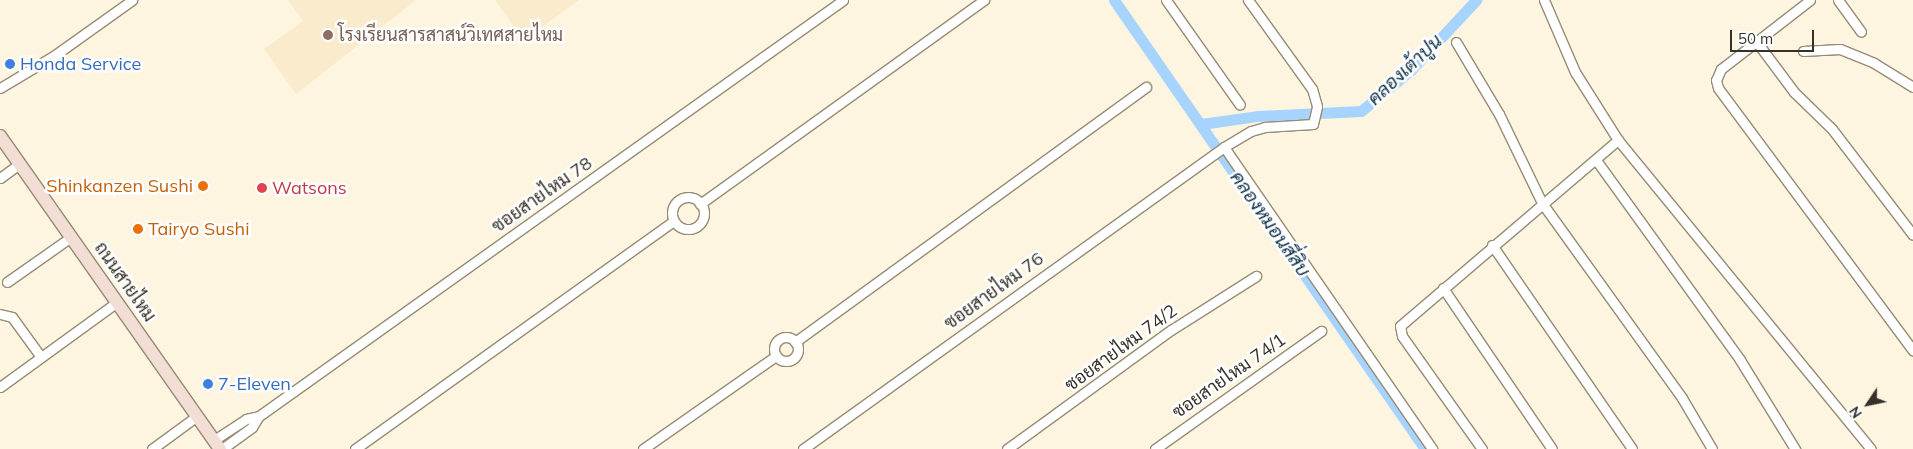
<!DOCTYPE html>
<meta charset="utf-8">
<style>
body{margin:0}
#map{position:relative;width:1913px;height:449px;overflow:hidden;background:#fef5e1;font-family:Mulish,Sarabun,sans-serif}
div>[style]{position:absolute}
.built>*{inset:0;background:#f9ebcb}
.canal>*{height:11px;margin:-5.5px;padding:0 5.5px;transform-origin:5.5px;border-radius:5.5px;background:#a7d4ff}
.roads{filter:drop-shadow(1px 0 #968c75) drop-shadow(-1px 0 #968c75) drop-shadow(0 1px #968c75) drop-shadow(0 -1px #968c75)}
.minor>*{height:9px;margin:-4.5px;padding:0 4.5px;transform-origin:4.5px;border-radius:4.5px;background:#fff}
.minor>.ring{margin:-4.5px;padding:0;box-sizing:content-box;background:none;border:9px solid #fff;border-radius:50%}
.secondary>*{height:12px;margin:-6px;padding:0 6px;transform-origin:6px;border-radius:6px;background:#f3ded5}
.dots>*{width:14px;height:14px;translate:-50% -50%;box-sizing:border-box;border:2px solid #fff;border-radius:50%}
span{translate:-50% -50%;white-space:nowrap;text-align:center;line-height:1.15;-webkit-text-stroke:5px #fff;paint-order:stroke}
.education-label{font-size:18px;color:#785e54}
.left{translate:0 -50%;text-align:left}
.shop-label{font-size:18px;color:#366cbe}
.food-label{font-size:18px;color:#c56008}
.right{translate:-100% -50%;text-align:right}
.health-label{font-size:18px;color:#be3a42}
.street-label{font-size:18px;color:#373229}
.water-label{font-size:19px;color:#0e304c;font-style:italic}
.north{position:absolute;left:1843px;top:379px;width:50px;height:50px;-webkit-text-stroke:4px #fff;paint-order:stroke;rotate:236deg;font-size:14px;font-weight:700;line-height:20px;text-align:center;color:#373229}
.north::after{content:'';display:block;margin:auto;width:18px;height:22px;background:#373229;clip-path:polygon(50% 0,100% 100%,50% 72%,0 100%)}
.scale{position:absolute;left:1730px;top:30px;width:84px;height:22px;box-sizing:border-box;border:2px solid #373229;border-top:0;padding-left:6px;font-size:15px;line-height:18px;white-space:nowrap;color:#373229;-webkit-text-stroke:4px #fff;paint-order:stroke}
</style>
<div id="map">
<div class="built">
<div style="clip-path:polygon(288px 0,416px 0,296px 94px,264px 49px,303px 21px)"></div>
<div style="clip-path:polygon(495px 0,579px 0,524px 40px)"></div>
</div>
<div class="canal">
<div style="left:1114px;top:0;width:546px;rotate:55.29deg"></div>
<div style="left:1201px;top:124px;width:58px;rotate:-8deg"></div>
<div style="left:1258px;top:116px;width:103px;rotate:-2.8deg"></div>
<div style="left:1361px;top:111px;width:65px;rotate:-39.4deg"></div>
<div style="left:1411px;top:70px;width:96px;rotate:-47.1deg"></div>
</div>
<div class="roads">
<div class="minor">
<div style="left:1166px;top:0;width:128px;rotate:54.8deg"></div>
<div style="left:1544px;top:0;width:78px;rotate:66.7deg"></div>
<div style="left:1575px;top:72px;width:80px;rotate:57.7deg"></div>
<div style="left:1618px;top:140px;width:399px;rotate:50.7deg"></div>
<div style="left:1810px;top:0;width:113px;rotate:142.2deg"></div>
<div style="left:1721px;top:69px;width:12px;rotate:114deg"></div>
<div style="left:1716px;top:80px;width:8px;rotate:76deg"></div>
<div style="left:1718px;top:88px;width:327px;rotate:53.4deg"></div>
<div style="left:1838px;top:0;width:39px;rotate:54deg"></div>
<div style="left:1756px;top:41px;width:64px;rotate:53.3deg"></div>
<div style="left:1794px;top:92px;width:53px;rotate:44.2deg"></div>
<div style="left:1832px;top:129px;width:133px;rotate:52.6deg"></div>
<div style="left:1456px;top:42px;width:84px;rotate:59.2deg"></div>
<div style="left:1499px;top:114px;width:99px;rotate:64.2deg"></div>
<div style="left:1542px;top:203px;width:240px;rotate:54.3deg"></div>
<div style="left:1682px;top:398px;width:59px;rotate:59.5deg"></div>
<div style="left:1803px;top:51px;width:37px;rotate:-3deg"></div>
<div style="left:1840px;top:49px;width:37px;rotate:22deg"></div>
<div style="left:1874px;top:63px;width:46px;rotate:31.6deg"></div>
<div style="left:0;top:88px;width:64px;rotate:-31deg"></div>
<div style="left:55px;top:55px;width:95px;rotate:-35.5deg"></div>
<div style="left:1224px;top:147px;width:31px;rotate:-31deg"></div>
<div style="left:1251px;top:131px;width:15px;rotate:-16deg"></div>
<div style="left:1265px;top:127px;width:48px;rotate:-3.6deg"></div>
<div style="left:1313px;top:124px;width:18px;rotate:-77deg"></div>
<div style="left:1317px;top:106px;width:18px;rotate:-106deg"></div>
<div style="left:1312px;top:89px;width:110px;rotate:-125.7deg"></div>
<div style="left:1596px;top:160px;width:246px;rotate:54.2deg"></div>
<div style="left:1740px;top:360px;width:105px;rotate:58.3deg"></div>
<div style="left:0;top:178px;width:24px;rotate:-36deg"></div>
<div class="ring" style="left:672px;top:197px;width:23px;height:23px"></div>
<div style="left:700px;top:204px;width:350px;rotate:-35.7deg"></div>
<div style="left:1492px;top:245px;width:247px;rotate:55.5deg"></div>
<div style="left:7px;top:282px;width:78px;rotate:-35.1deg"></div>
<div style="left:1443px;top:288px;width:194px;rotate:55.9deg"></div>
<div style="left:0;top:314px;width:12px;rotate:14deg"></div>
<div style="left:12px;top:317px;width:49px;rotate:54.1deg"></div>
<div class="ring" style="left:774px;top:337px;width:15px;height:15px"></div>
<div style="left:795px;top:342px;width:434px;rotate:-36deg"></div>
<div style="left:0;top:387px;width:145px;rotate:-36deg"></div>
<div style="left:214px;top:440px;width:38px;rotate:-33deg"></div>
<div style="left:246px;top:419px;width:13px;rotate:-13deg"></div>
<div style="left:259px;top:416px;width:717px;rotate:-35.46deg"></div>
<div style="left:152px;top:449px;width:56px;rotate:-36.3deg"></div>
<div style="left:222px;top:449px;width:37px;rotate:-36deg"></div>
<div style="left:252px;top:427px;width:13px;rotate:-58deg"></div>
<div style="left:355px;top:449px;width:392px;rotate:-35.6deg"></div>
<div style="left:643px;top:449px;width:162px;rotate:-35deg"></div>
<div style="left:803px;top:449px;width:518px;rotate:-35.65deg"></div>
<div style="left:1224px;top:147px;width:367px;rotate:55.4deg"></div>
<div style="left:1007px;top:449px;width:203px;rotate:-36deg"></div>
<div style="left:1171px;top:330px;width:101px;rotate:-32.4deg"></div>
<div style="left:1155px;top:449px;width:204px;rotate:-35.4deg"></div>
<div style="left:1482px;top:449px;width:138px;rotate:-125.3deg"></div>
<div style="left:1402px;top:336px;width:10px;rotate:-101deg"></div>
<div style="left:1400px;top:326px;width:287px;rotate:-40.5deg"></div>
</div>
<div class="secondary">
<div style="left:0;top:136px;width:383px;rotate:54.9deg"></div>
</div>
</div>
<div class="dots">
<div style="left:328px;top:35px;background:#8d6e63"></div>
<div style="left:10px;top:64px;background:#3f7fe0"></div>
<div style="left:203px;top:186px;background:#e8710a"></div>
<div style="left:262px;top:188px;background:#e0444e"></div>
<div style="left:138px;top:229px;background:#e8710a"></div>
<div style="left:208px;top:384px;background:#3f7fe0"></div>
</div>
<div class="education-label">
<span class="left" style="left:338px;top:35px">โรงเรียนสารสาสน์วิเทศสายไหม</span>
</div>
<div class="shop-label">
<span class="left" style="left:20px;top:64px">Honda Service</span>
<span class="left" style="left:218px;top:384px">7-Eleven</span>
</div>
<div class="food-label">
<span class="right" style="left:193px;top:186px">Shinkanzen Sushi</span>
<span class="left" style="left:148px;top:229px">Tairyo Sushi</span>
</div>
<div class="health-label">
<span class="left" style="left:272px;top:188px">Watsons</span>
</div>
<div class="street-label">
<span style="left:542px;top:195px;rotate:-35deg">ซอยสายไหม 78</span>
<span style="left:125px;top:282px;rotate:55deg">ถนนสายไหม</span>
<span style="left:994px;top:291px;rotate:-36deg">ซอยสายไหม 76</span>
<span style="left:1121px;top:348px;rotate:-36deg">ซอยสายไหม 74/2</span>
<span style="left:1229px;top:376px;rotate:-35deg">ซอยสายไหม 74/1</span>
</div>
<div class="water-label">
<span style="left:1405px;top:70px;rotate:-43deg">คลองเต้าปูน</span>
<span style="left:1270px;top:224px;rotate:55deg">คลองหมอนสี่สิบ</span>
</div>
<div class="north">N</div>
<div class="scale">50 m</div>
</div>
